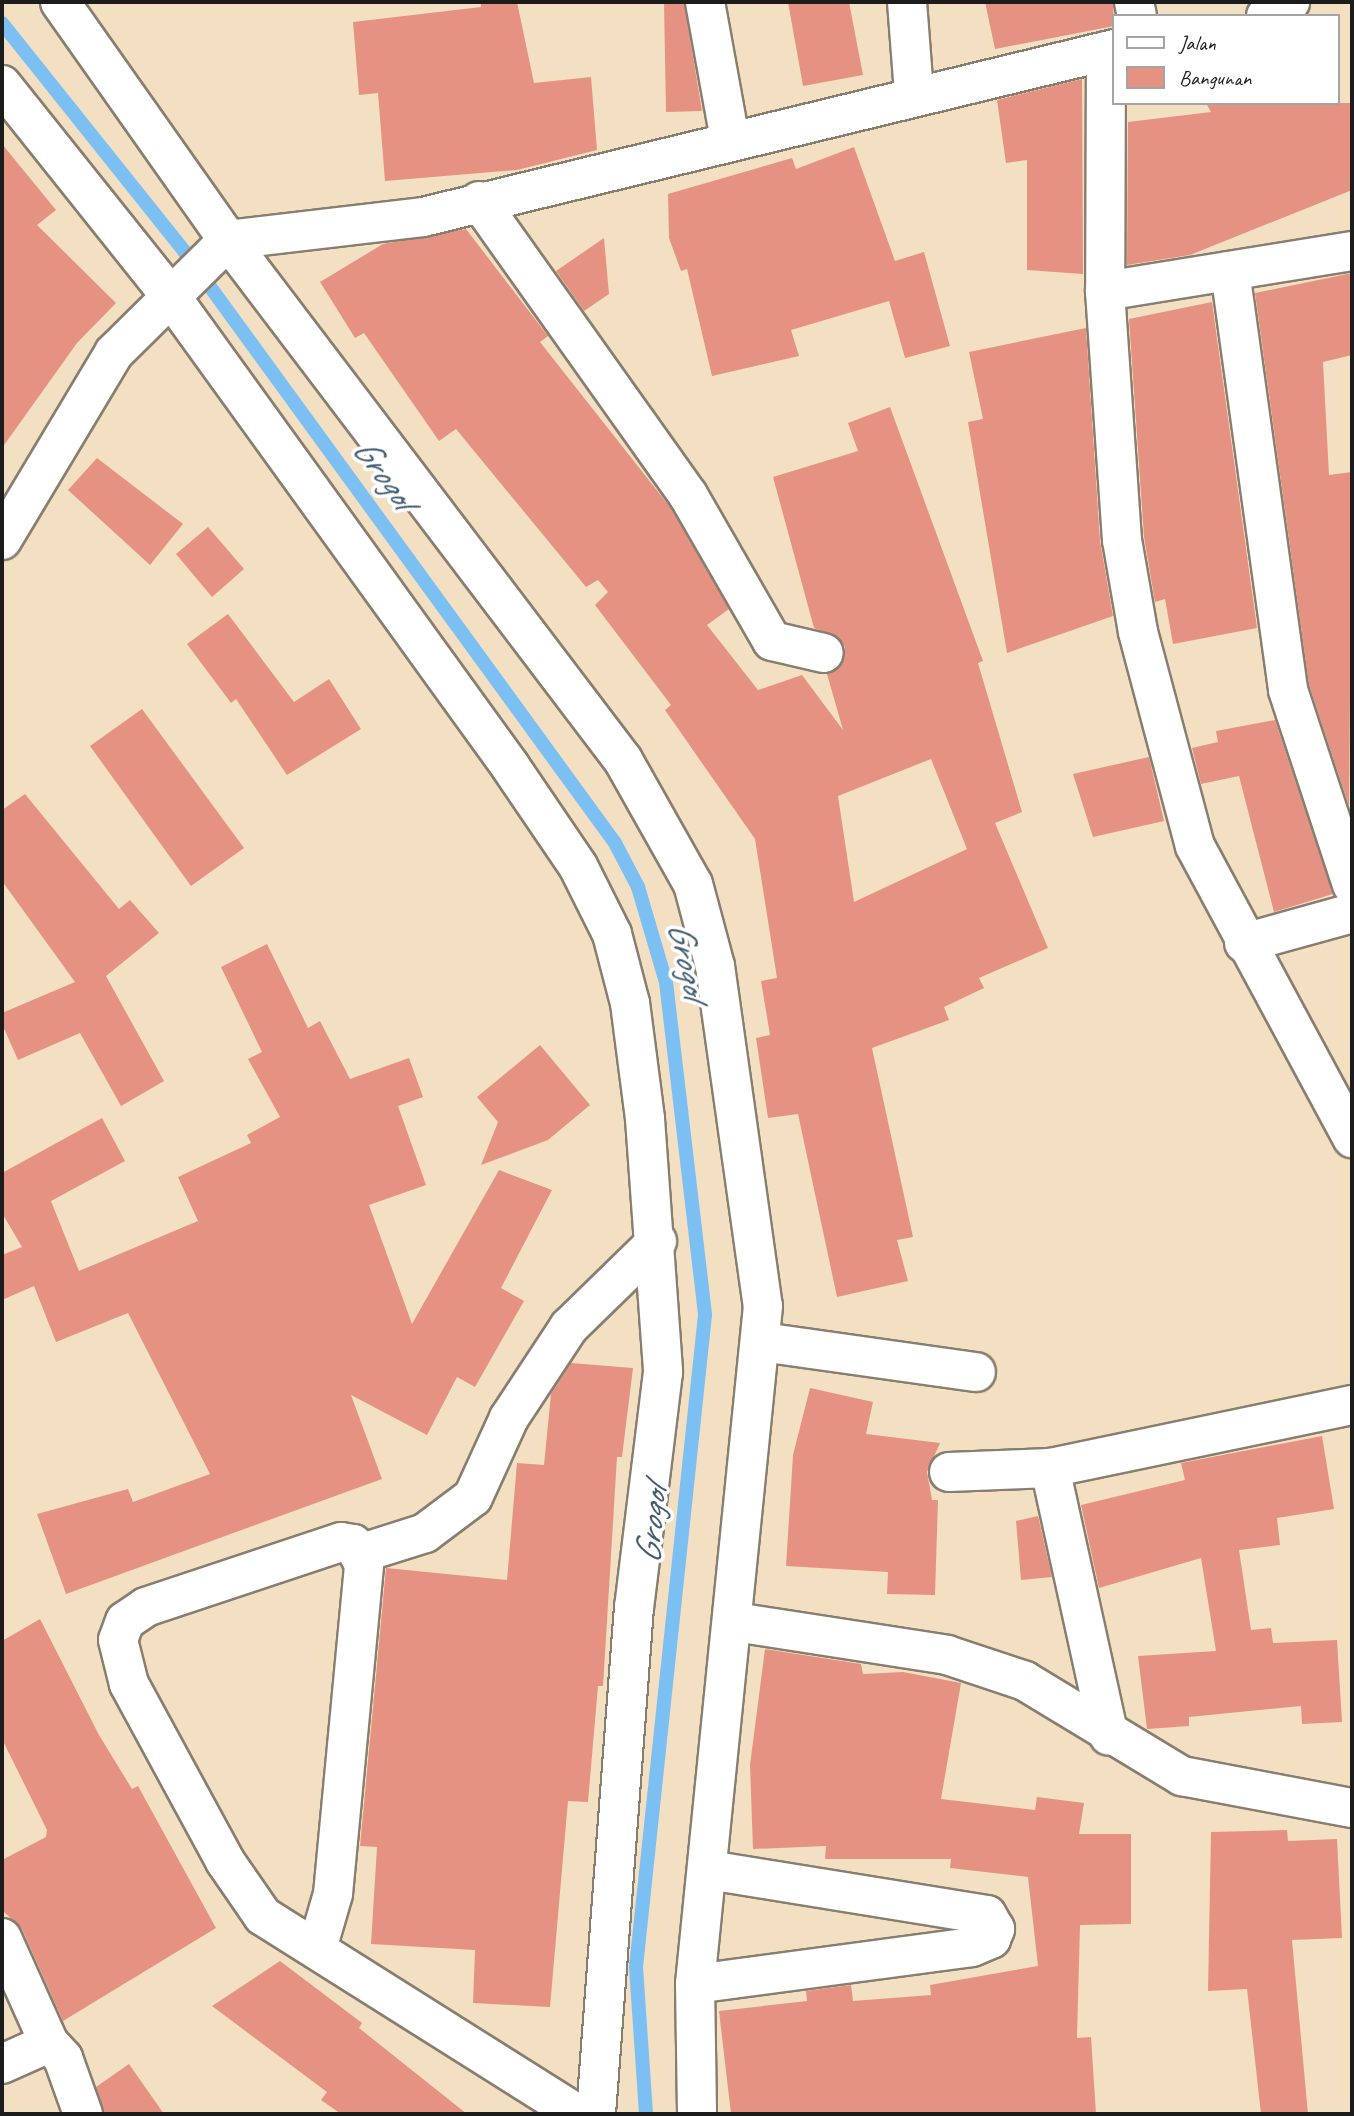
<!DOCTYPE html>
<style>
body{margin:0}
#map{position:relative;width:1354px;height:2116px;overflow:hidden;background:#f3dfc2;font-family:Caveat,sans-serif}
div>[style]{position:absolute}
.stream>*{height:14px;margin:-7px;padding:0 7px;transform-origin:7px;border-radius:7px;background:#7cbff2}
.building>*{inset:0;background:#e69283}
.roads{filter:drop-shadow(2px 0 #887e6f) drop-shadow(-2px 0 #887e6f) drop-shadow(0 2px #887e6f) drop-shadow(0 -2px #887e6f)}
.minor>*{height:38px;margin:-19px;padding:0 19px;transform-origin:19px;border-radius:19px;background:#fff}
span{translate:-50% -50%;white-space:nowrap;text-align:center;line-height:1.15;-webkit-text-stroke:7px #fff;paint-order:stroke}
.water-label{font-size:37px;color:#425d72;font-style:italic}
.frame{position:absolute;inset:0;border:4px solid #1c1c1c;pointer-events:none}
.legend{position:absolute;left:1112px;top:14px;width:228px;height:91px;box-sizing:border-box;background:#fff;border:2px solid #a4a4a4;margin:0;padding:9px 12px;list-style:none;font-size:21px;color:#1c1c1c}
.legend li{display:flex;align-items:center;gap:14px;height:35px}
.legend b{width:35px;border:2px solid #a4a4a4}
</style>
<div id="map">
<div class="stream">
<div style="left:2px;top:23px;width:292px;rotate:51.4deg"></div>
<div style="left:184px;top:251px;width:732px;rotate:53.94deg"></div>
<div style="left:615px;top:843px;width:50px;rotate:62.4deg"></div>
<div style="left:638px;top:887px;width:99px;rotate:73.6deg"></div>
<div style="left:666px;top:982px;width:335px;rotate:83.3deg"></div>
<div style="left:705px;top:1315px;width:656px;rotate:96.04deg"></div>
<div style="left:636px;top:1967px;width:147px;rotate:86.1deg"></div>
</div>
<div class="building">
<div style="clip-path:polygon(481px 2px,517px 2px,534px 83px,591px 77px,597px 150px,517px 170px,385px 181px,378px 93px,359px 95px,353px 22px,481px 7px)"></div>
<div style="clip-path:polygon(664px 2px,684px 2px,702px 111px,666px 112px)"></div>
<div style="clip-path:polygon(788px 2px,849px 2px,863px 75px,803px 86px)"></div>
<div style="clip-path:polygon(985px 2px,1113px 2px,1114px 26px,995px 49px)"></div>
<div style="clip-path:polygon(1082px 79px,1083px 274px,1027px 270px,1027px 160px,1006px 163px,997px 100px)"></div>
<div style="clip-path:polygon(1206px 103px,1352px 103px,1352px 190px,1190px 255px,1127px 265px,1128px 122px,1211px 112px)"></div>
<div style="clip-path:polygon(2px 144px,56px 210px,37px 225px,116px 303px,77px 343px,2px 448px)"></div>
<div style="clip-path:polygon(854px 147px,895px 261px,924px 252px,950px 346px,905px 358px,889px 301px,791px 330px,799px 356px,712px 376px,687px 269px,681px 271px,669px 238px,668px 194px,792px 158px,796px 169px)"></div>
<div style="clip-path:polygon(evenodd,466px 229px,548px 336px,540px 342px,670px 507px,729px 609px,707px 625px,758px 690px,802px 675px,843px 730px,827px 674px,840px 667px,845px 647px,838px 637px,814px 628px,773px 477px,858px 451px,848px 423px,890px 407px,983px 661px,978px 663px,1022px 812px,995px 823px,1048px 948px,979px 978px,984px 988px,944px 1007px,949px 1020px,872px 1048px,913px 1237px,897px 1240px,908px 1281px,837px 1297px,798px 1114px,768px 1118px,756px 1038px,770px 1035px,761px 981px,777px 978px,755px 839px,665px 710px,671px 705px,595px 605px,608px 592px,598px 580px,586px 587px,456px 429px,439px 441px,364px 333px,355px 338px,320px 282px,383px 244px,466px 229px,931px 759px,967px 849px,854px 902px,838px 796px,931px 759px)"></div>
<div style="clip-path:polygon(604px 238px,609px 294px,584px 311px,556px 271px)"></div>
<div style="clip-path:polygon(1352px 273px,1352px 355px,1323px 362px,1329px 475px,1352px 472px,1349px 806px,1309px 685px,1255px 293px)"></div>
<div style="clip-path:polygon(1212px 302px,1257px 628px,1173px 644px,1165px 599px,1155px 602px,1144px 537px,1129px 319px)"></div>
<div style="clip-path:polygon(1086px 328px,1100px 541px,1113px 616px,1007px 653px,968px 422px,983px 419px,969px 352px)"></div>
<div style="clip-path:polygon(97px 458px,183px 524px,150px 565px,68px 490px)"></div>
<div style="clip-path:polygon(208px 527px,244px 569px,212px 597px,176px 554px)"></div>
<div style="clip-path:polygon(228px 614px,294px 702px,329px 679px,361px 729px,287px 775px,236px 699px,231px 703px,187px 644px)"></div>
<div style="clip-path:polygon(142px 709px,244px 848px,191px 886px,90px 746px)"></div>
<div style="clip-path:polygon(1275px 720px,1333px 894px,1274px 912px,1239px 776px,1201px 784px,1192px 748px,1218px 742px,1216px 731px)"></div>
<div style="clip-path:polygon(1149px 757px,1164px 821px,1093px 837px,1073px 774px)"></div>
<div style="clip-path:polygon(25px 794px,119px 909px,130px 900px,159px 933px,106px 976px,164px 1081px,121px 1106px,80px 1033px,18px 1060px,2px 1024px,2px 1013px,75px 982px,2px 881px,2px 810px)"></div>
<div style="clip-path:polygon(267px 944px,308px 1028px,320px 1021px,350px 1079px,409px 1058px,423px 1097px,398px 1106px,426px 1185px,369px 1205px,412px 1324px,499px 1170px,552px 1190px,501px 1288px,524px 1301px,475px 1387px,457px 1377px,427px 1435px,351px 1395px,382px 1479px,66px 1594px,37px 1514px,128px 1489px,133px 1502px,210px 1474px,128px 1313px,56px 1342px,34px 1286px,2px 1300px,2px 1255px,22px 1247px,2px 1213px,2px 1173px,102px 1118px,125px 1161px,51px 1201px,79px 1271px,198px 1221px,178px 1177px,251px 1143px,247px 1135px,280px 1117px,248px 1059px,262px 1052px,221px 967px)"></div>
<div style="clip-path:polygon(540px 1045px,590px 1105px,548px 1140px,481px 1165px,498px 1122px,477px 1097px)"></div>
<div style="clip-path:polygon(571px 1363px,633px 1368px,622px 1457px,617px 1457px,603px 1686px,598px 1686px,588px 1802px,568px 1801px,550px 2007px,473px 2003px,475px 1950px,371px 1944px,377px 1847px,360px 1846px,386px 1568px,507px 1580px,517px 1463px,544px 1465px,551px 1394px)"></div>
<div style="clip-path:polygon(810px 1388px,873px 1402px,866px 1434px,940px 1443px,927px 1472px,932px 1500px,938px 1500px,935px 1595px,887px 1594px,888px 1572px,786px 1566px,793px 1455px)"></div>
<div style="clip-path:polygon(1322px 1436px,1334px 1509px,1277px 1518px,1280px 1545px,1239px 1550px,1251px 1630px,1271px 1628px,1273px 1643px,1337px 1640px,1342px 1722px,1302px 1724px,1301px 1706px,1189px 1717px,1189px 1726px,1147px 1729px,1138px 1656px,1216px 1651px,1201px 1558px,1099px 1588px,1081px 1505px,1185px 1480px,1181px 1463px)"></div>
<div style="clip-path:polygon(1038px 1516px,1052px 1577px,1021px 1580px,1016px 1521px)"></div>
<div style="clip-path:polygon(40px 1619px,99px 1735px,132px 1789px,138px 1786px,216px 1928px,63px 2021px,22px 1929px,2px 1910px,2px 1860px,46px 1837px,47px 1830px,2px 1739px,2px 1641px)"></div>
<div style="clip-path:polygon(765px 1649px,861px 1664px,863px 1674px,903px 1672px,961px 1683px,941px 1799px,1035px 1810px,1037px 1797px,1084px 1803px,1079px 1834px,1131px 1834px,1131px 1924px,1080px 1925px,1077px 2038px,1091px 2037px,1096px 2114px,731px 2114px,719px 2011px,807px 2001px,806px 1991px,851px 1985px,853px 2001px,931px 1995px,930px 1985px,1038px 1966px,1028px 1877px,950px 1868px,951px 1859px,825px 1859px,826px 1846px,753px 1849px,750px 1765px)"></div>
<div style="clip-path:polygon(1287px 1830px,1288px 1841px,1337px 1839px,1342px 1938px,1292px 1940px,1308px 2114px,1261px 2114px,1247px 1989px,1208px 1991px,1211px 1832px)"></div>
<div style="clip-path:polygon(280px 1961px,362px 2023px,359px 2028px,467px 2114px,341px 2114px,321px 2100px,327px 2092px,212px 2006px)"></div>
<div style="clip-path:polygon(129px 2064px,164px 2114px,104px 2114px,96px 2087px)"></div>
</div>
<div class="roads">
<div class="minor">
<div style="left:60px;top:2px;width:291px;rotate:54.8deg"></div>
<div style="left:228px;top:240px;width:653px;rotate:52.78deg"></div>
<div style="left:623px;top:760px;width:142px;rotate:60.6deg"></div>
<div style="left:693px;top:884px;width:85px;rotate:75deg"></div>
<div style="left:715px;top:966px;width:343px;rotate:82deg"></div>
<div style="left:763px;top:1306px;width:681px;rotate:95.73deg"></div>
<div style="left:695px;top:1984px;width:130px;rotate:89.1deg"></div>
<div style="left:705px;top:2px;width:140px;rotate:79.7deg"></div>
<div style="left:907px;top:2px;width:91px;rotate:85.6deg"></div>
<div style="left:1134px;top:2px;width:14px;rotate:78deg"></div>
<div style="left:1266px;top:16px;width:28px;rotate:-30deg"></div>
<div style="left:1106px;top:51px;width:240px;rotate:90.2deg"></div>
<div style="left:1105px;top:291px;width:250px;rotate:86.1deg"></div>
<div style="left:1122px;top:540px;width:93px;rotate:80.1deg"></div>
<div style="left:1138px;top:632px;width:221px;rotate:75.1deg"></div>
<div style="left:1195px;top:846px;width:332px;rotate:61.7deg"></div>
<div style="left:2px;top:85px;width:268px;rotate:51.4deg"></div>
<div style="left:169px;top:294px;width:582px;rotate:54.15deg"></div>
<div style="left:510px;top:766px;width:121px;rotate:55.8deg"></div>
<div style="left:578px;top:866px;width:76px;rotate:63.4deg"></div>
<div style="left:612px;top:934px;width:71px;rotate:75.4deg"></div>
<div style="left:630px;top:1003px;width:117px;rotate:82.6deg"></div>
<div style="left:645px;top:1119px;width:254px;rotate:85.9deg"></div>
<div style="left:663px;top:1372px;width:237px;rotate:97deg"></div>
<div style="left:634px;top:1607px;width:508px;rotate:94.29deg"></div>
<div style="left:479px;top:201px;width:361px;rotate:54.6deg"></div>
<div style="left:688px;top:495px;width:168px;rotate:60.1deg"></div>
<div style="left:772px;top:641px;width:53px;rotate:13deg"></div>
<div style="left:1230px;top:271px;width:423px;rotate:82.1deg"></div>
<div style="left:1288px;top:690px;width:205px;rotate:71.8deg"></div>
<div style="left:1105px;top:291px;width:250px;rotate:-9.2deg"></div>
<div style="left:2px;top:540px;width:218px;rotate:-59.1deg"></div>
<div style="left:114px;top:353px;width:161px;rotate:-44.7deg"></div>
<div style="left:228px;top:240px;width:196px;rotate:-6.7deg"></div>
<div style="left:423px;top:217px;width:711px;rotate:-13.66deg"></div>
<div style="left:1244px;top:943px;width:112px;rotate:-15.5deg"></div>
<div style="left:762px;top:1342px;width:216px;rotate:8deg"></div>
<div style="left:1050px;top:1468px;width:274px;rotate:77.6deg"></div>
<div style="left:949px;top:1472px;width:101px;rotate:-2.3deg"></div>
<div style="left:1050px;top:1468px;width:309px;rotate:-11.8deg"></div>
<div style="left:362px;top:1553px;width:66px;rotate:-17.6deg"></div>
<div style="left:425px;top:1533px;width:60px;rotate:-36.9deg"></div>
<div style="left:473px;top:1497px;width:87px;rotate:-65.5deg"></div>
<div style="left:509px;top:1418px;width:109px;rotate:-56.6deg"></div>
<div style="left:569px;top:1327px;width:123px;rotate:-44.3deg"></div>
<div style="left:735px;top:1622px;width:215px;rotate:8.8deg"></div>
<div style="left:947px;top:1655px;width:82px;rotate:18.4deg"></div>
<div style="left:1025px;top:1681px;width:184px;rotate:31.2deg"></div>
<div style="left:1182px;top:1776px;width:173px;rotate:10.7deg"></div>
<div style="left:2px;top:1938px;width:115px;rotate:65.9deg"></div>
<div style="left:317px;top:1949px;width:57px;rotate:-73.8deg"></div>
<div style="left:333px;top:1894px;width:331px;rotate:-84.6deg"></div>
<div style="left:364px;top:1564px;width:23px;rotate:-119deg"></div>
<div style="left:353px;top:1544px;width:12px;rotate:-171deg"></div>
<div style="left:341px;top:1542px;width:206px;rotate:161.6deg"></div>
<div style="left:146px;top:1607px;width:25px;rotate:146deg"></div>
<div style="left:125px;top:1621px;width:20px;rotate:110deg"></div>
<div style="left:118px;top:1640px;width:45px;rotate:76deg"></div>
<div style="left:129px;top:1684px;width:201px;rotate:61.5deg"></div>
<div style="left:225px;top:1861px;width:67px;rotate:55.4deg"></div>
<div style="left:263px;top:1916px;width:371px;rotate:32.2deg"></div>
<div style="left:695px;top:1984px;width:279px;rotate:-7.6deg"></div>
<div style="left:972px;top:1947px;width:21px;rotate:-23deg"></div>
<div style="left:991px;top:1939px;width:11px;rotate:-68deg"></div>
<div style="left:995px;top:1929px;width:16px;rotate:-120deg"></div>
<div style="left:987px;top:1915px;width:282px;rotate:-170.8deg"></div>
<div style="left:2px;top:2064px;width:51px;rotate:-24.1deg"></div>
<div style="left:49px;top:2043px;width:21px;rotate:47deg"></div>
<div style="left:63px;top:2058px;width:59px;rotate:70.3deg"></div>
</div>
</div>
<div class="water-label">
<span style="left:384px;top:473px;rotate:54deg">Grogol</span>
<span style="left:688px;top:960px;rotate:78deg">Grogol</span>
<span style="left:651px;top:1525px;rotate:-84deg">Grogol</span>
</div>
<div class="frame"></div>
<ul class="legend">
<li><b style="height:9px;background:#fff"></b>Jalan</li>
<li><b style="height:19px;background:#e69283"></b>Bangunan</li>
</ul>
</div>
